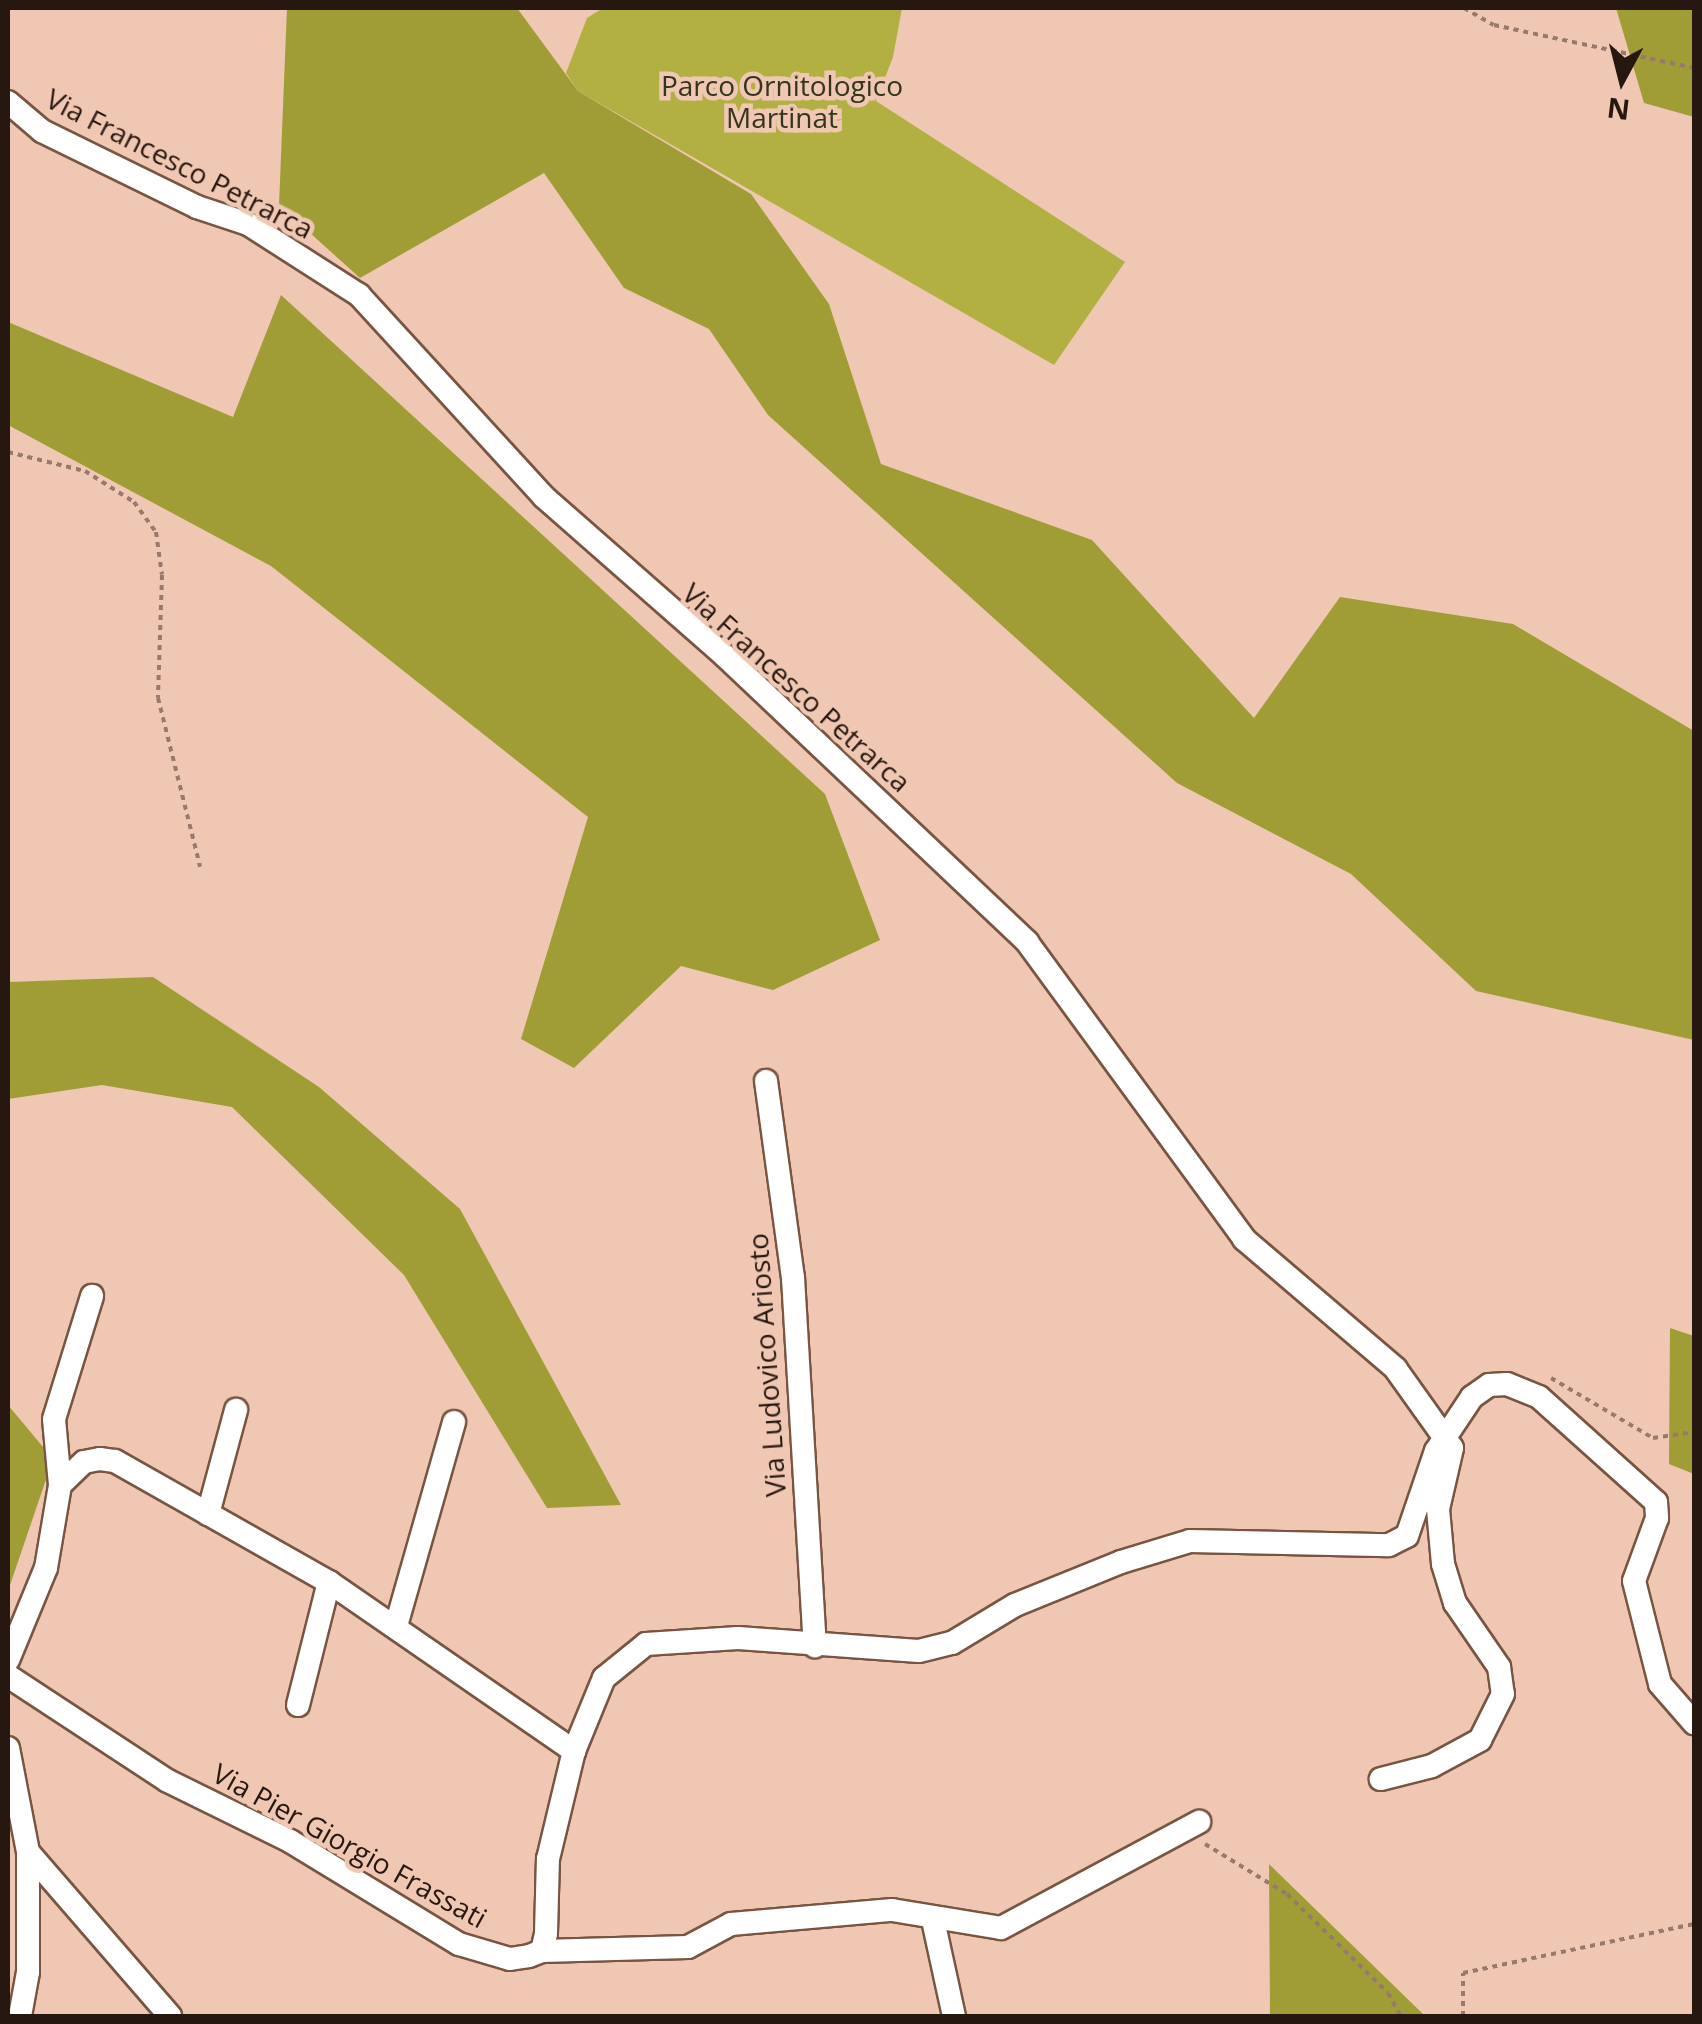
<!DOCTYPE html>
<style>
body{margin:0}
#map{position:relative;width:1702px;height:2024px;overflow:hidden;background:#f0c7b2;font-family:"Open Sans",sans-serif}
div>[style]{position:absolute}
.green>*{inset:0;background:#b2b043}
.forest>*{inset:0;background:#a09d37}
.path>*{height:4px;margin-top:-2px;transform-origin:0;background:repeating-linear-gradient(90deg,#977a6b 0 5px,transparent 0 10px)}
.roads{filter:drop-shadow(2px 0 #785543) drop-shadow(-2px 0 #785543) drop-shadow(0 2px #785543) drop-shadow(0 -2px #785543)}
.minor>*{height:22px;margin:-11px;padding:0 11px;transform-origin:11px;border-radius:11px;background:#fff}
span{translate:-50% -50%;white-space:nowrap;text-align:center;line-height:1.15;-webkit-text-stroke:9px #f0c7b2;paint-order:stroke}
.park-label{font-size:28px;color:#35351e}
.street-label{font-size:28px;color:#261811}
.frame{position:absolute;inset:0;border:10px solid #261811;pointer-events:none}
.north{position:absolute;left:1572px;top:30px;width:100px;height:100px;-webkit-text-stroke:8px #f0c7b2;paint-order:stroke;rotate:187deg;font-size:28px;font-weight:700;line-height:40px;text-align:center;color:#261811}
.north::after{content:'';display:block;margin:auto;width:35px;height:45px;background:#261811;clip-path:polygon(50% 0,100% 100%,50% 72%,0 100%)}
</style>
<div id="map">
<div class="green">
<div style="clip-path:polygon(603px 8px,902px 8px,893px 57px,876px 101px,1125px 262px,1054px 365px,578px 91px,566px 73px,587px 18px)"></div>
</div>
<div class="forest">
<div style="clip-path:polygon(287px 8px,517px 8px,578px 91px,751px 194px,829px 304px,881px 464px,1092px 540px,1254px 718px,1340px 597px,1513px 624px,1694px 731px,1694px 1040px,1476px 991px,1351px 874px,1177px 783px,768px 415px,709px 329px,624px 288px,544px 173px,360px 278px,279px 205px)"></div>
<div style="clip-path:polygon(1616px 8px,1694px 8px,1694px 117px,1644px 103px)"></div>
<div style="clip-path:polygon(281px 295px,825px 794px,880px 940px,773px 990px,681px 966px,574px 1068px,521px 1039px,588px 817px,271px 566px,8px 425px,8px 322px,233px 417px)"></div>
<div style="clip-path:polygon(153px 977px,319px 1087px,460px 1209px,621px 1505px,547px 1508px,404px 1275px,232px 1107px,102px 1085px,8px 1099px,8px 982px)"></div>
<div style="clip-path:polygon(1670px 1328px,1694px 1336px,1694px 1474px,1669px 1464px)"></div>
<div style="clip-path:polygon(8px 1405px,53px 1459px,8px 1591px)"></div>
<div style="clip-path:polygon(1269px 1864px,1425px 2016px,1270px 2016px)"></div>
</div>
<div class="path">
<div style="left:1464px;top:8px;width:34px;rotate:30deg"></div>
<div style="left:1494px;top:25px;width:205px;rotate:12.1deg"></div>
<div style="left:8px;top:452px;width:79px;rotate:13.9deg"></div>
<div style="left:85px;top:471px;width:58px;rotate:32.3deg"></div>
<div style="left:134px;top:502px;width:37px;rotate:54deg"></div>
<div style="left:156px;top:532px;width:43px;rotate:82.1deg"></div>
<div style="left:162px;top:575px;width:123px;rotate:91.9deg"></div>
<div style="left:158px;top:698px;width:174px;rotate:76deg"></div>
<div style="left:1551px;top:1378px;width:118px;rotate:30.5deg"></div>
<div style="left:1653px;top:1438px;width:41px;rotate:-8.3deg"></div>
<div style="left:1205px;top:1844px;width:96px;rotate:31.4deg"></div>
<div style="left:1287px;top:1894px;width:141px;rotate:44.4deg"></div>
<div style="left:1388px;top:1993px;width:26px;rotate:61deg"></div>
<div style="left:1463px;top:2016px;width:43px;rotate:-90deg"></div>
<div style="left:1463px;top:1973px;width:236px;rotate:-12deg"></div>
</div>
<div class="roads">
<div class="minor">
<div style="left:8px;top:102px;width:45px;rotate:40.5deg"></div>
<div style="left:42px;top:131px;width:173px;rotate:26.1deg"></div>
<div style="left:197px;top:207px;width:54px;rotate:18.4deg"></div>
<div style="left:248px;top:224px;width:132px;rotate:32.6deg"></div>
<div style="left:359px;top:295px;width:274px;rotate:47.5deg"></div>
<div style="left:544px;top:497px;width:241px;rotate:41.3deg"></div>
<div style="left:725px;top:656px;width:416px;rotate:43.4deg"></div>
<div style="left:1027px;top:942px;width:368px;rotate:53.8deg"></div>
<div style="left:1244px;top:1239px;width:199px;rotate:40.5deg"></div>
<div style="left:1395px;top:1368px;width:98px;rotate:54.5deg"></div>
<div style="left:1452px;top:1448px;width:63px;rotate:102.9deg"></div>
<div style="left:1438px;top:1509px;width:55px;rotate:84.8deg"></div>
<div style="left:1443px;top:1564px;width:41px;rotate:72.9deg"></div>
<div style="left:1455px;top:1603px;width:78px;rotate:55.5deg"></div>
<div style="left:1499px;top:1667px;width:27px;rotate:82deg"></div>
<div style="left:1503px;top:1694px;width:51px;rotate:116.6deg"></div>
<div style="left:1480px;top:1740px;width:55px;rotate:151.6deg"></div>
<div style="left:1432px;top:1766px;width:53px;rotate:165.7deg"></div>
<div style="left:766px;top:1081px;width:199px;rotate:82.2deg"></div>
<div style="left:793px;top:1278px;width:369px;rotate:86.6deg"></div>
<div style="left:60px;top:1485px;width:66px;rotate:-95.2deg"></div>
<div style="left:54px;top:1419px;width:129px;rotate:-72.8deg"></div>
<div style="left:208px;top:1514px;width:108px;rotate:-74.9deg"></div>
<div style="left:396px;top:1626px;width:212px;rotate:-74.1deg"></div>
<div style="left:8px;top:1660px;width:100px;rotate:-67.6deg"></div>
<div style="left:46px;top:1568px;width:84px;rotate:-80.4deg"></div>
<div style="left:60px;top:1485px;width:33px;rotate:-44deg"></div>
<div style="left:84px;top:1462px;width:16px;rotate:-11deg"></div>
<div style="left:100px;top:1459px;width:15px;rotate:8deg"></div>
<div style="left:115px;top:1461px;width:246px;rotate:29.5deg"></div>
<div style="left:329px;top:1582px;width:298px;rotate:34.6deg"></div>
<div style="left:8px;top:1676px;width:191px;rotate:33.3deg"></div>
<div style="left:168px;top:1781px;width:136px;rotate:26.2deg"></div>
<div style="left:290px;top:1841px;width:198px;rotate:31.4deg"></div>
<div style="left:459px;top:1944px;width:53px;rotate:16.4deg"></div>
<div style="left:510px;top:1959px;width:19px;rotate:-9deg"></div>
<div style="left:529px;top:1956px;width:14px;rotate:-21deg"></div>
<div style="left:542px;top:1951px;width:18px;rotate:-77deg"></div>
<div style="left:546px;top:1933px;width:74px;rotate:-88.5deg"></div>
<div style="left:548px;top:1859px;width:111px;rotate:-76.5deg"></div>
<div style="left:574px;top:1751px;width:79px;rotate:-67.7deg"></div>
<div style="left:604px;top:1678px;width:54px;rotate:-39deg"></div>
<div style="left:646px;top:1644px;width:92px;rotate:-3.7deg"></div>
<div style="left:738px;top:1638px;width:181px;rotate:4.1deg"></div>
<div style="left:919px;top:1651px;width:34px;rotate:-14deg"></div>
<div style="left:952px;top:1643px;width:74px;rotate:-31.1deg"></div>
<div style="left:1015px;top:1605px;width:114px;rotate:-22.1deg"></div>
<div style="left:1121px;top:1562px;width:72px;rotate:-16.9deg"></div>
<div style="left:1190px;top:1541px;width:199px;rotate:1.2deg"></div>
<div style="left:1389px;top:1545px;width:20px;rotate:-27deg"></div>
<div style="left:1407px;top:1536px;width:90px;rotate:-71.2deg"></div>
<div style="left:1436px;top:1451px;width:65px;rotate:-56.3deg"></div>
<div style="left:1472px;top:1397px;width:21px;rotate:-35deg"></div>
<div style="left:1489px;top:1385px;width:18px;rotate:-3deg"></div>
<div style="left:1507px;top:1384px;width:35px;rotate:22deg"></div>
<div style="left:1539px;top:1397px;width:157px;rotate:41.9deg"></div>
<div style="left:1656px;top:1502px;width:16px;rotate:86deg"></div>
<div style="left:1657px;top:1518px;width:67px;rotate:110.1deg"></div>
<div style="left:1634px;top:1581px;width:106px;rotate:75.8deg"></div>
<div style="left:1660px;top:1684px;width:52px;rotate:48.9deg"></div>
<div style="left:298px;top:1705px;width:127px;rotate:-75.9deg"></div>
<div style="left:8px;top:1748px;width:106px;rotate:79.1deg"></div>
<div style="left:28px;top:1852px;width:120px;rotate:90deg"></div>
<div style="left:28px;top:1972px;width:45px;rotate:100.3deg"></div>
<div style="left:28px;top:1852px;width:217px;rotate:49.1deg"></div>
<div style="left:933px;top:1920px;width:98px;rotate:77.7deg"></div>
<div style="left:542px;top:1951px;width:146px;rotate:-1.6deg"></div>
<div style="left:688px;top:1947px;width:49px;rotate:-28.1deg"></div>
<div style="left:731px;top:1924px;width:162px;rotate:-5deg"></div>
<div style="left:892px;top:1910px;width:110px;rotate:9.4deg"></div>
<div style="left:1001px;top:1928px;width:225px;rotate:-28.2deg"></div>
</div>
</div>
<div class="park-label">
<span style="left:782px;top:101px">Parco Ornitologico<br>Martinat</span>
</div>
<div class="street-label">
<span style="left:180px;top:163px;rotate:27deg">Via Francesco Petrarca</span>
<span style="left:797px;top:687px;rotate:42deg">Via Francesco Petrarca</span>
<span style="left:766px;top:1365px;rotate:-94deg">Via Ludovico Ariosto</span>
<span style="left:350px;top:1845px;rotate:29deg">Via Pier Giorgio Frassati</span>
</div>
<div class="frame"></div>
<div class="north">N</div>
</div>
